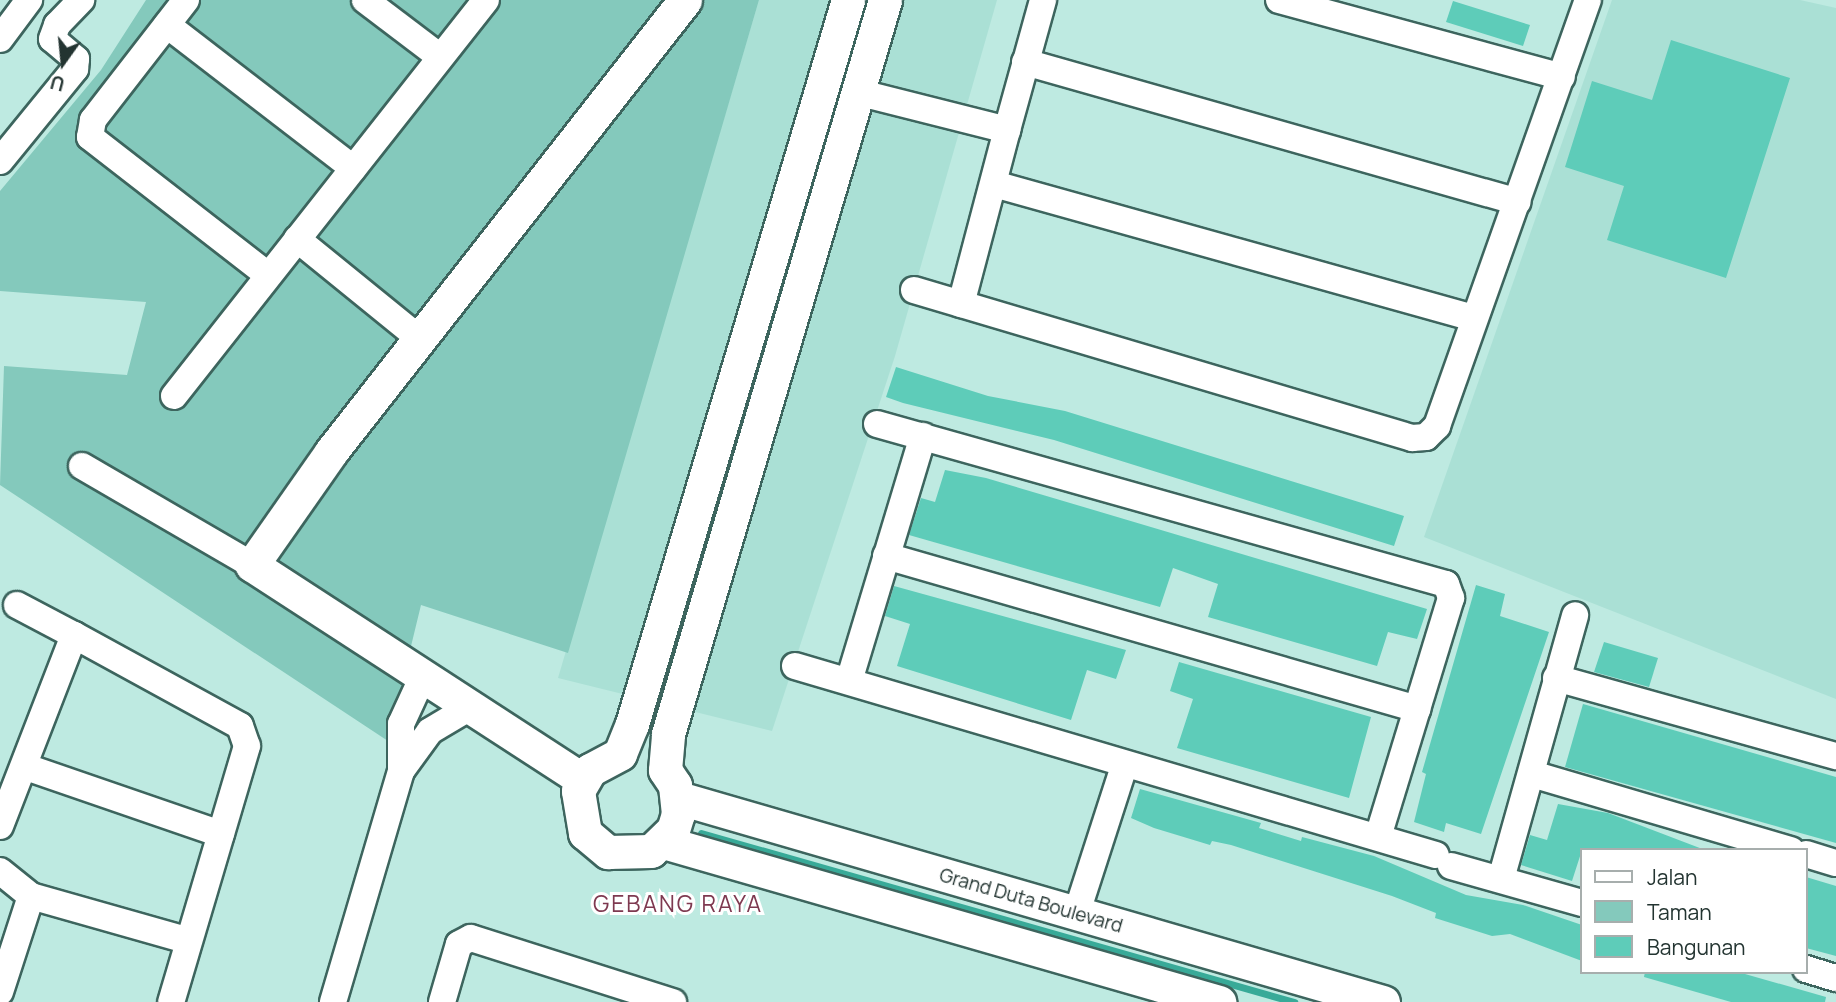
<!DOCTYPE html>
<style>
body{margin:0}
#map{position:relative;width:1836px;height:1002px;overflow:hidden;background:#beeae1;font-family:Manrope,sans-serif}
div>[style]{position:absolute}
.built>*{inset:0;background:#aae0d5}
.green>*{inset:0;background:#84c9bc}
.stream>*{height:7px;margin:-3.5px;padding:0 3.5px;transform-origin:3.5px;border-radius:3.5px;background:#38aa98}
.building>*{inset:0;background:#5eccb9}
.roads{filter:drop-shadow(2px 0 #3d655e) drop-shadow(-2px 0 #3d655e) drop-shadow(0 2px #3d655e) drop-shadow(0 -2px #3d655e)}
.minor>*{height:26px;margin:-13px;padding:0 13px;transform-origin:13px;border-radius:13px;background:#fff}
.tertiary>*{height:33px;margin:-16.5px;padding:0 16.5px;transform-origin:16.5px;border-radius:16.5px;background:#fff}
span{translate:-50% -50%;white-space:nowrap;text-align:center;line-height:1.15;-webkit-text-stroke:6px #fff;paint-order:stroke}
.street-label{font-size:19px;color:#233431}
.quarter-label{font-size:23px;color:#7e3950;letter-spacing:2px}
.legend{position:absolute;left:1580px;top:848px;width:228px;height:126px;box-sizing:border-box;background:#fff;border:2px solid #a7aead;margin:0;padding:9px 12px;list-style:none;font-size:21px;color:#233431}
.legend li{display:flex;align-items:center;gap:14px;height:35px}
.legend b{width:35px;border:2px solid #a7aead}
.north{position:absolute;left:28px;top:28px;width:70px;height:70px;-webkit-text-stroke:5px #fff;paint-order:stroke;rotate:195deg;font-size:19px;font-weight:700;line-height:28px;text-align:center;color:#233431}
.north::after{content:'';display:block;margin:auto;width:24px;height:32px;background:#233431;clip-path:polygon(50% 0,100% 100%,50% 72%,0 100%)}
</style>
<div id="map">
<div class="built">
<div style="clip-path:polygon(759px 0,997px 0,895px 356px,772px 731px,558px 678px)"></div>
<div style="clip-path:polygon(1612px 0,1800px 0,1836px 8px,1836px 699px,1424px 537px)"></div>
</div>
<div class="green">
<div style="clip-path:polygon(146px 0,759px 0,568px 653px,421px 605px,388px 741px,0 485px,4px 366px,127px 375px,146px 302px,0 291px,0 191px,101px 70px)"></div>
</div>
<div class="stream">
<div style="left:783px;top:283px;width:224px;rotate:-73.9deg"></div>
<div style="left:689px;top:591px;width:268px;rotate:-72.6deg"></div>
<div style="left:701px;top:833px;width:617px;rotate:15.91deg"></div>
</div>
<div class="building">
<div style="clip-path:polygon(1453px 1px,1530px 25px,1523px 46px,1446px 22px)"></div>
<div style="clip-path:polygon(1671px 40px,1790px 78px,1726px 278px,1607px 240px,1624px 186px,1565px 167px,1592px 81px,1652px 100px)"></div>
<div style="clip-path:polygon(896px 367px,988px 396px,1065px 411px,1404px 516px,1394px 546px,1054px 440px,903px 403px,886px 397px)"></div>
<div style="clip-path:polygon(945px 470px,986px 478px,1427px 609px,1417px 639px,1388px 632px,1377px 666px,1208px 617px,1218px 584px,1173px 568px,1160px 607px,909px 535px,921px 498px,935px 502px)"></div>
<div style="clip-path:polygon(1476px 585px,1505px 594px,1500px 616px,1549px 632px,1481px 834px,1446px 823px,1444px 832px,1414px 822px,1426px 774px,1422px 772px)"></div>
<div style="clip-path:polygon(894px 586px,1126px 650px,1116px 679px,1087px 670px,1071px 720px,897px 666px,910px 624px,885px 616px)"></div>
<div style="clip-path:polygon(1604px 642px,1658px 658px,1649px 687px,1594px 672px)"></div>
<div style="clip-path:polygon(1179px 662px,1371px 717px,1349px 798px,1177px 748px,1193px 699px,1170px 691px)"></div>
<div style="clip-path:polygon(1583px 704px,1836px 777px,1836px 843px,1565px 767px)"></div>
<div style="clip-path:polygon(1140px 789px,1261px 823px,1259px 828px,1301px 841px,1302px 837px,1374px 856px,1466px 895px,1523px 905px,1582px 925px,1582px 961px,1510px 934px,1492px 936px,1435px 918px,1436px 913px,1392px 896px,1231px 845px,1212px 841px,1210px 845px,1154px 828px,1131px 818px)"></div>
<div style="clip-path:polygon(1558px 804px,1608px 813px,1705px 850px,1582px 850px,1572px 881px,1521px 865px,1530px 835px,1547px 840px)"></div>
<div style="clip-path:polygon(1806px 877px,1836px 886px,1836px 956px,1806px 948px)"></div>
<div style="clip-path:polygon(1645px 972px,1738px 972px,1826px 997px,1825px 1002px,1731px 1002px,1644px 977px)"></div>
</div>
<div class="roads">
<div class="minor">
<div style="left:186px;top:0;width:152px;rotate:127.8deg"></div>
<div style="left:93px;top:120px;width:17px;rotate:100deg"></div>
<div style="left:90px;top:137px;width:225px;rotate:37.8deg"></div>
<div style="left:365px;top:0;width:94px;rotate:37.2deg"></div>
<div style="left:1279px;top:0;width:293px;rotate:15.2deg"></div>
<div style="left:167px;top:25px;width:235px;rotate:37.6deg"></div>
<div style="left:0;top:39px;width:49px;rotate:-53.4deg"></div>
<div style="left:1025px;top:62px;width:512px;rotate:15.85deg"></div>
<div style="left:857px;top:92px;width:155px;rotate:14.2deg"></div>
<div style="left:1007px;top:130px;width:135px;rotate:-74.5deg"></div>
<div style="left:0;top:161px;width:119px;rotate:-50.8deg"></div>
<div style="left:75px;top:69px;width:10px;rotate:-84deg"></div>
<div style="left:76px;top:59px;width:31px;rotate:-140deg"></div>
<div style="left:52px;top:39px;width:15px;rotate:-70deg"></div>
<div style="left:57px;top:25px;width:35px;rotate:-46deg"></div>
<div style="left:994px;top:184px;width:497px;rotate:15.6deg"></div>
<div style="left:297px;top:239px;width:157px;rotate:39.1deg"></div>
<div style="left:914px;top:290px;width:520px;rotate:16.55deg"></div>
<div style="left:1412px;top:438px;width:14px;rotate:-4deg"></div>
<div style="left:1426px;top:437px;width:16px;rotate:-45deg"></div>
<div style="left:1437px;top:426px;width:452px;rotate:-70.5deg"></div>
<div style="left:961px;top:304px;width:180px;rotate:-75.2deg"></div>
<div style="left:174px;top:396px;width:504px;rotate:-51.77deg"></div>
<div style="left:877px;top:424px;width:591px;rotate:15.71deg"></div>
<div style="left:1446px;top:584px;width:15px;rotate:70deg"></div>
<div style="left:1451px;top:598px;width:250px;rotate:107deg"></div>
<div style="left:82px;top:466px;width:197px;rotate:30.2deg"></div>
<div style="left:886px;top:556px;width:553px;rotate:16.07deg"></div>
<div style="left:17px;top:605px;width:64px;rotate:27.8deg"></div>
<div style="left:795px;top:666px;width:668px;rotate:16.43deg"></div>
<div style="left:1556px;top:678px;width:291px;rotate:15.6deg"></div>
<div style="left:849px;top:681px;width:256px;rotate:-73.2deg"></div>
<div style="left:26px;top:767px;width:206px;rotate:19deg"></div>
<div style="left:401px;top:771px;width:47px;rotate:-90deg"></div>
<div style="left:401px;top:724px;width:55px;rotate:-65.3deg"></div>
<div style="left:1532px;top:774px;width:270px;rotate:16.4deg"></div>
<div style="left:0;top:826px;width:205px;rotate:-68.8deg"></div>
<div style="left:74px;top:635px;width:189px;rotate:28.7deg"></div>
<div style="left:240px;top:726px;width:21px;rotate:71deg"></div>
<div style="left:247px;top:746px;width:267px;rotate:106.5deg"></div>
<div style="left:1806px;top:854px;width:31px;rotate:17deg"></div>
<div style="left:1451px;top:866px;width:136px;rotate:15.8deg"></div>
<div style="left:0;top:871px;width:40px;rotate:39deg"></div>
<div style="left:31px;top:896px;width:101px;rotate:107.9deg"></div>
<div style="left:1501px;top:879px;width:274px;rotate:-74.3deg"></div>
<div style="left:31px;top:896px;width:162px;rotate:15.8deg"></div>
<div style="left:1076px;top:915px;width:157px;rotate:-72.1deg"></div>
<div style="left:1806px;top:969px;width:31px;rotate:17deg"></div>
<div style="left:333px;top:1002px;width:241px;rotate:-73.6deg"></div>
<div style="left:401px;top:771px;width:49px;rotate:-54.1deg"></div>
<div style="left:430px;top:731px;width:49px;rotate:-30.8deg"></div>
<div style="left:442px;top:1002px;width:60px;rotate:-73.7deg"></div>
<div style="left:459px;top:944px;width:13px;rotate:-27deg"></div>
<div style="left:471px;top:938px;width:212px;rotate:17.6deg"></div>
</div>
<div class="tertiary">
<div style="left:848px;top:0;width:756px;rotate:106.61deg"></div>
<div style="left:632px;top:724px;width:32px;rotate:112deg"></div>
<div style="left:620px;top:754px;width:34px;rotate:152deg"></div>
<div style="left:590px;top:770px;width:24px;rotate:120deg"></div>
<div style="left:578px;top:791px;width:43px;rotate:80.5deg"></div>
<div style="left:585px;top:833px;width:30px;rotate:40deg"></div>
<div style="left:608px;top:852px;width:43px;rotate:-1.3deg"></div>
<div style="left:651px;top:851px;width:30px;rotate:-44deg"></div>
<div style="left:673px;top:830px;width:17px;rotate:-73deg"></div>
<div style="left:678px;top:814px;width:29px;rotate:-96deg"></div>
<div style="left:675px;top:785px;width:18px;rotate:-124deg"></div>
<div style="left:665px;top:770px;width:36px;rotate:-85deg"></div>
<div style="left:668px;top:734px;width:765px;rotate:-73.53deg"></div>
<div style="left:583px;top:780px;width:395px;rotate:-147deg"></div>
<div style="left:252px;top:565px;width:138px;rotate:-55deg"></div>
<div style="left:331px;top:452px;width:574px;rotate:-51.93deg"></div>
<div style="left:679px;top:798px;width:733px;rotate:16.16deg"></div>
<div style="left:663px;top:842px;width:579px;rotate:16.05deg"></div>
</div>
</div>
<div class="street-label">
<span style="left:1031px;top:901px;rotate:16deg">Grand Duta Boulevard</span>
</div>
<div class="quarter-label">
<span style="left:678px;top:903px">GEBANG RAYA</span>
</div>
<ul class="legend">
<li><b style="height:9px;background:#fff"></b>Jalan</li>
<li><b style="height:19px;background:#84c9bc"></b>Taman</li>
<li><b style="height:19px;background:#5eccb9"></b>Bangunan</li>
</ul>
<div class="north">U</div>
</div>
